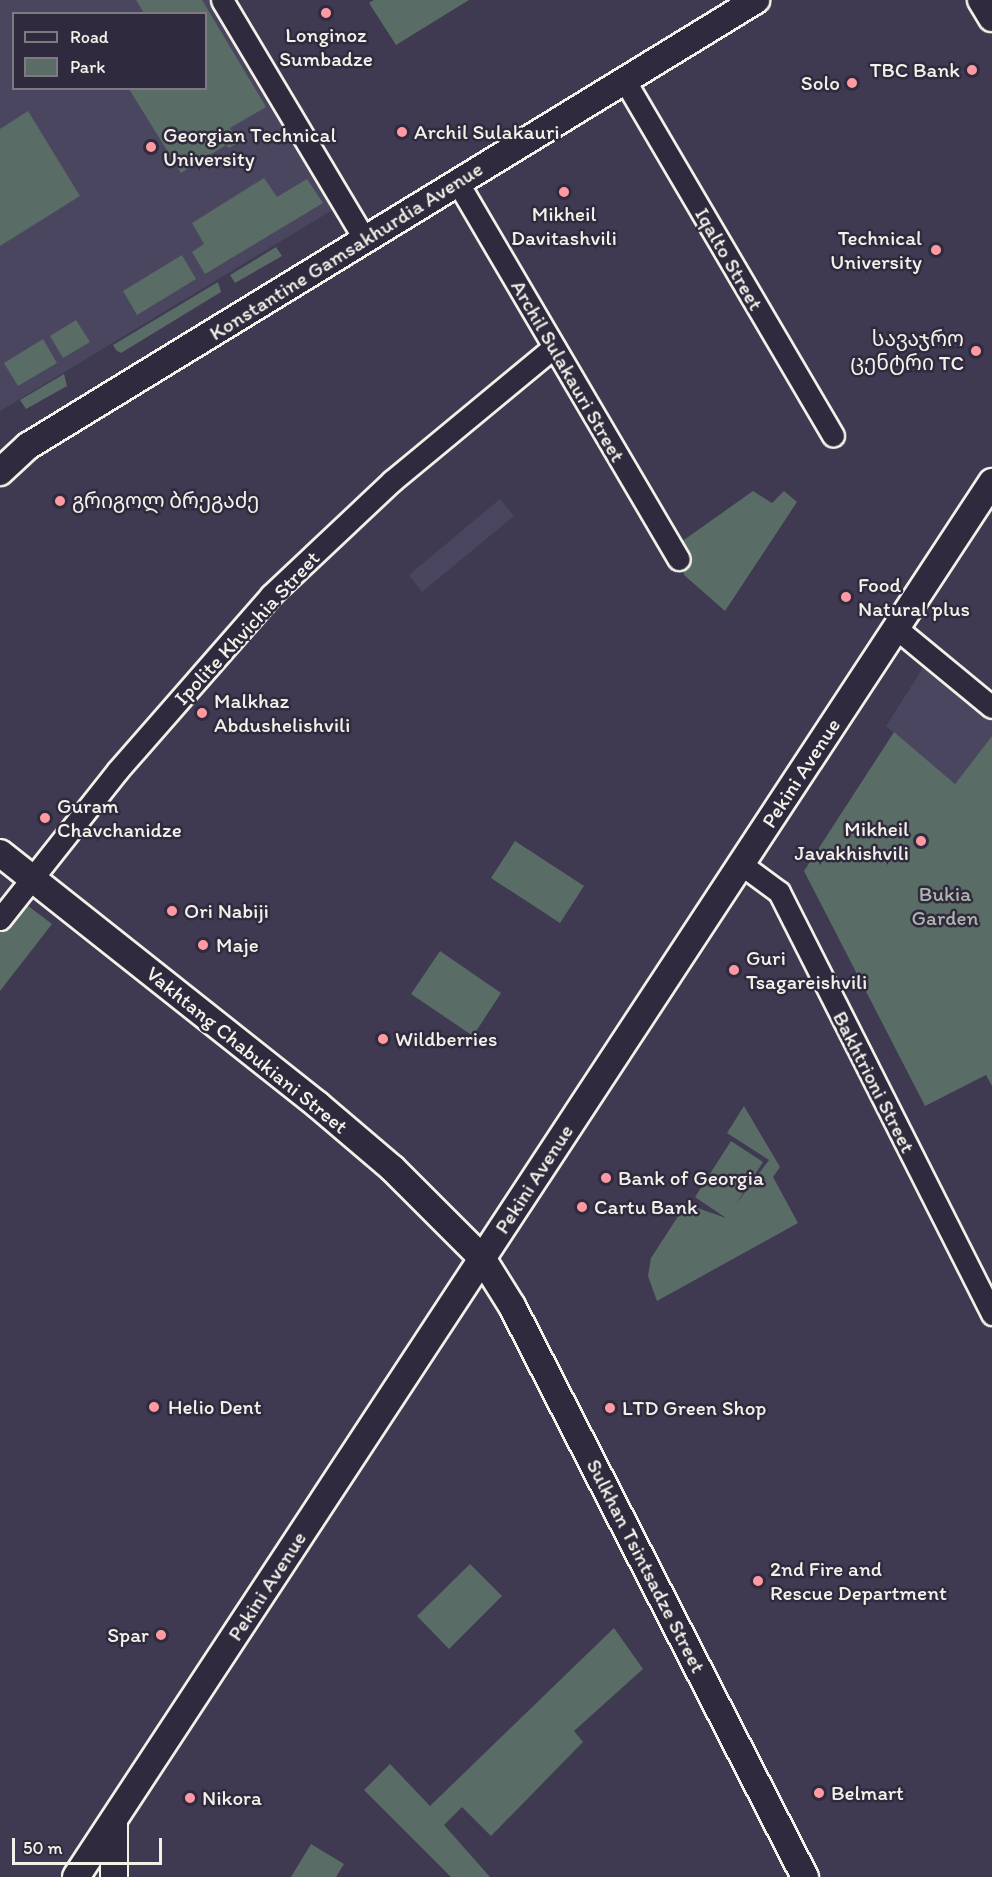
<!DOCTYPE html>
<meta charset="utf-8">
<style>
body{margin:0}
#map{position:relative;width:992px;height:1877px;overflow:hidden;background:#3f3a51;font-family:Itim,"Noto Sans Georgian",sans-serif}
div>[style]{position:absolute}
.built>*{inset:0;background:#4a465f}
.green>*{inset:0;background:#596c65}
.roads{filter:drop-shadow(2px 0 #f4f1e8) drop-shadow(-2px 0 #f4f1e8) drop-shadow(0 2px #f4f1e8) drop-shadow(0 -2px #f4f1e8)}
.minor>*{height:21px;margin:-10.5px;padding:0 10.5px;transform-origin:10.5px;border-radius:10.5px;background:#2f2a3d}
.major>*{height:26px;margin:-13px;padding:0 13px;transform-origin:13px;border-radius:13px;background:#2f2a3d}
.dots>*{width:16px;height:16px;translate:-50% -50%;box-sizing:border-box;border:3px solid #2f2a3d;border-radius:50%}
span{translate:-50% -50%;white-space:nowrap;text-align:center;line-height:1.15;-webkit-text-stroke:5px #2f2a3d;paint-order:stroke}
.poi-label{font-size:21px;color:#f4f1e8}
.right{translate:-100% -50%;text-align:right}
.left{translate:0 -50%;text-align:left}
.street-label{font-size:21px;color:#f4f1e8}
.park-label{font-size:21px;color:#aeb5ad}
.legend{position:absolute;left:12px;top:12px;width:195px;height:78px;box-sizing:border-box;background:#2f2a3d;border:2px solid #7e7a81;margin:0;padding:8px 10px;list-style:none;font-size:18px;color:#f4f1e8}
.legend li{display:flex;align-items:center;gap:12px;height:30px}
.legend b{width:30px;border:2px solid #7e7a81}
.scale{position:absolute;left:12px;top:1838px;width:150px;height:27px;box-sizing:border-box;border:3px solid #f4f1e8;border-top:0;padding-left:8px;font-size:18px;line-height:21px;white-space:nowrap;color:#f4f1e8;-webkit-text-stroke:4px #2f2a3d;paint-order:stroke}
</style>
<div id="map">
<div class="built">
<div style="clip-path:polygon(evenodd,0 0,212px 0,339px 206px,0 411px,0 0,14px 14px,206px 14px,206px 88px,14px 88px,14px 14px)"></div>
<div style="clip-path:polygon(500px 499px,514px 516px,422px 592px,409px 575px)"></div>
<div style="clip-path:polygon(928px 660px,992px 720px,992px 736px,955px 784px,886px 726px)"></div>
</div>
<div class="green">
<div style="clip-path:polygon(136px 0,202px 0,266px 107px,230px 128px,239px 142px,229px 148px,226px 145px,181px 173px,129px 89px,206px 88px,206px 14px,144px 13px)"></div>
<div style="clip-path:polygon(374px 0,469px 0,396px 45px,369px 3px)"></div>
<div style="clip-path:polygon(28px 111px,80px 196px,0 246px,0 129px)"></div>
<div style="clip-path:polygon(264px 178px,277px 197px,307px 179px,323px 203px,205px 274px,192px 252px,204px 244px,192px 223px)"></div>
<div style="clip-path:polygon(276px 247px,282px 256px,235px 283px,230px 275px)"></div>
<div style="clip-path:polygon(182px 255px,196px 279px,137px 315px,123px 291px)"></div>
<div style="clip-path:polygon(218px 282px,221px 292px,121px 353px,116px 350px,113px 345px)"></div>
<div style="clip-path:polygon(76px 320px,90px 342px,63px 358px,50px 336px)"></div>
<div style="clip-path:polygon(43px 339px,57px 363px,18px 386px,4px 363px)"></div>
<div style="clip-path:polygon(64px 374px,67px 386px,26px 409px,20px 400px)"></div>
<div style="clip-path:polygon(753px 491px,772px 503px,784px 491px,797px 502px,725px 611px,684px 575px,681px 542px)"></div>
<div style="clip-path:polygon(894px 732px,955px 784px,992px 736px,992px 1086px,986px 1075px,925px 1106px,804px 871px)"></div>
<div style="clip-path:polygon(515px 841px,584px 886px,560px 923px,491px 878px)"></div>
<div style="clip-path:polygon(19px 899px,52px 924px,0 991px,0 924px)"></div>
<div style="clip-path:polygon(440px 951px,501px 993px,473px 1036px,411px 994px)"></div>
<div style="clip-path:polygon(744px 1106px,780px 1167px,773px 1177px,798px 1223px,657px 1301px,648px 1276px,651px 1258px,686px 1204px,726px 1218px,695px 1197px,731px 1141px,763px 1162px,736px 1204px,769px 1160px,727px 1133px)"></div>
<div style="clip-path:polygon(470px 1564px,502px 1596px,449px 1649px,417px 1616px)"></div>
<div style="clip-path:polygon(614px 1628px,643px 1669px,574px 1731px,583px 1742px,491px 1836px,462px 1807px,444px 1825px,490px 1877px,451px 1877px,364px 1790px,390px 1764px,430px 1806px)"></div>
<div style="clip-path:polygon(311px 1844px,344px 1864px,336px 1877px,291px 1877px)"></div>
</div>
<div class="roads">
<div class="minor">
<div style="left:222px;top:0;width:279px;rotate:59.2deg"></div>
<div style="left:625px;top:81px;width:411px;rotate:59.6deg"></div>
<div style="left:458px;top:183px;width:436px;rotate:59.6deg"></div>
<div style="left:896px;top:628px;width:124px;rotate:39.5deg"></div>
<div style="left:741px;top:864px;width:47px;rotate:36.4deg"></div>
<div style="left:779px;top:892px;width:473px;rotate:63.2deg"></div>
<div style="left:0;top:919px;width:190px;rotate:-51.6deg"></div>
<div style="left:118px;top:770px;width:232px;rotate:-48.8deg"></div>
<div style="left:271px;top:595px;width:166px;rotate:-43.3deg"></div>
<div style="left:392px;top:481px;width:210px;rotate:-39.6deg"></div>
</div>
<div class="major">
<div style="left:981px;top:0;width:21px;rotate:59deg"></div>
<div style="left:0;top:472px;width:38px;rotate:-43deg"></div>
<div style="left:28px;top:446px;width:854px;rotate:-31.49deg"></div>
<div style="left:0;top:853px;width:406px;rotate:38.4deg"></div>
<div style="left:318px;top:1105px;width:97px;rotate:40.4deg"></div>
<div style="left:392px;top:1168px;width:127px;rotate:45deg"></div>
<div style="left:482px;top:1258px;width:57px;rotate:58deg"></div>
<div style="left:512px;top:1306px;width:642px;rotate:62.84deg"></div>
<div style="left:114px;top:1820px;width:57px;rotate:90deg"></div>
<div style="left:76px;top:1877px;width:1669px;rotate:-56.71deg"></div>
</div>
</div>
<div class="dots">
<div style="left:326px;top:13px;background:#ff9aa2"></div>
<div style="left:972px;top:70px;background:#ff9aa2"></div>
<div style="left:852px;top:83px;background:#ff9aa2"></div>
<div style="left:402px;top:132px;background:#ff9aa2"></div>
<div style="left:151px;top:147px;background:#ff9aa2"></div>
<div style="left:564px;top:192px;background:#ff9aa2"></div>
<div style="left:936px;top:250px;background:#ff9aa2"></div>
<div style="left:976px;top:351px;background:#ff9aa2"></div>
<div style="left:60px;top:501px;background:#ff9aa2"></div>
<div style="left:846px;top:597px;background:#ff9aa2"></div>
<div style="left:202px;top:713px;background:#ff9aa2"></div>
<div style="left:45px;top:818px;background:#ff9aa2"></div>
<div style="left:921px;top:841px;background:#ff9aa2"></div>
<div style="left:172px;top:911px;background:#ff9aa2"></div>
<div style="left:203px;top:945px;background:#ff9aa2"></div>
<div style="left:734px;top:970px;background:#ff9aa2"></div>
<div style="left:383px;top:1039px;background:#ff9aa2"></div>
<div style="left:606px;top:1178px;background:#ff9aa2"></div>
<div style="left:582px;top:1207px;background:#ff9aa2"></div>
<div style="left:154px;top:1407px;background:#ff9aa2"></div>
<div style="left:610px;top:1408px;background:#ff9aa2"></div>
<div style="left:758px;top:1581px;background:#ff9aa2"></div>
<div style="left:161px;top:1635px;background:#ff9aa2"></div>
<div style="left:819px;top:1793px;background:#ff9aa2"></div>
<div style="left:190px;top:1798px;background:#ff9aa2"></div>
</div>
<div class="poi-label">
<span style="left:326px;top:47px">Longinoz<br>Sumbadze</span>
<span class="right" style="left:960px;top:70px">TBC Bank</span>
<span class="right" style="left:840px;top:83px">Solo</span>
<span class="left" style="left:414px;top:132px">Archil Sulakauri</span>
<span class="left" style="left:163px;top:147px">Georgian Technical<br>University</span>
<span style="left:564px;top:226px">Mikheil<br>Davitashvili</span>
<span class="right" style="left:922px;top:250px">Technical<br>University</span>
<span class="right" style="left:964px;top:351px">სავაჯრო<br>ცენტრი TC</span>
<span class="left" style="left:72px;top:501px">გრიგოლ ბრეგაძე</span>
<span class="left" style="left:858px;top:597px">Food<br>Natural plus</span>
<span class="left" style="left:214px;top:713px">Malkhaz<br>Abdushelishvili</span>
<span class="left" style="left:57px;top:818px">Guram<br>Chavchanidze</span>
<span class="right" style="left:909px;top:841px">Mikheil<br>Javakhishvili</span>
<span class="left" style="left:184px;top:911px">Ori Nabiji</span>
<span class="left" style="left:216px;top:945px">Maje</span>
<span class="left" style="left:746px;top:970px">Guri<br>Tsagareishvili</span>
<span class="left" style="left:395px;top:1039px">Wildberries</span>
<span class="left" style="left:618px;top:1178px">Bank of Georgia</span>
<span class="left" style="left:594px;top:1207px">Cartu Bank</span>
<span class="left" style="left:168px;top:1407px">Helio Dent</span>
<span class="left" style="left:622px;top:1408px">LTD Green Shop</span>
<span class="left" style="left:770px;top:1581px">2nd Fire and<br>Rescue Department</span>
<span class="right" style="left:149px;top:1635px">Spar</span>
<span class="left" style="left:831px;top:1793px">Belmart</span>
<span class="left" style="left:202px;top:1798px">Nikora</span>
</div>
<div class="street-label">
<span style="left:346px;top:251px;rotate:-32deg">Konstantine Gamsakhurdia Avenue</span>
<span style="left:729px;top:259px;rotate:60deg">Iqalto Street</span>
<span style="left:568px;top:371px;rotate:60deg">Archil Sulakauri Street</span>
<span style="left:247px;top:628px;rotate:-47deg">Ipolite Khvichia Street</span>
<span style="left:801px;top:773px;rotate:-57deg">Pekini Avenue</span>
<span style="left:247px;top:1050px;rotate:39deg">Vakhtang Chabukiani Street</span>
<span style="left:874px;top:1082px;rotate:63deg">Bakhtrioni Street</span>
<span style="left:534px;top:1179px;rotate:-57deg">Pekini Avenue</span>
<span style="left:646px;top:1566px;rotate:63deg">Sulkhan Tsintsadze Street</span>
<span style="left:267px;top:1586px;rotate:-57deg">Pekini Avenue</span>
</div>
<div class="park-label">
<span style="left:945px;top:906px">Bukia<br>Garden</span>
</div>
<ul class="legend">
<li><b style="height:8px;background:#2f2a3d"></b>Road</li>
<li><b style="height:16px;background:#596c65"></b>Park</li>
</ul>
<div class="scale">50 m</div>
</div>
